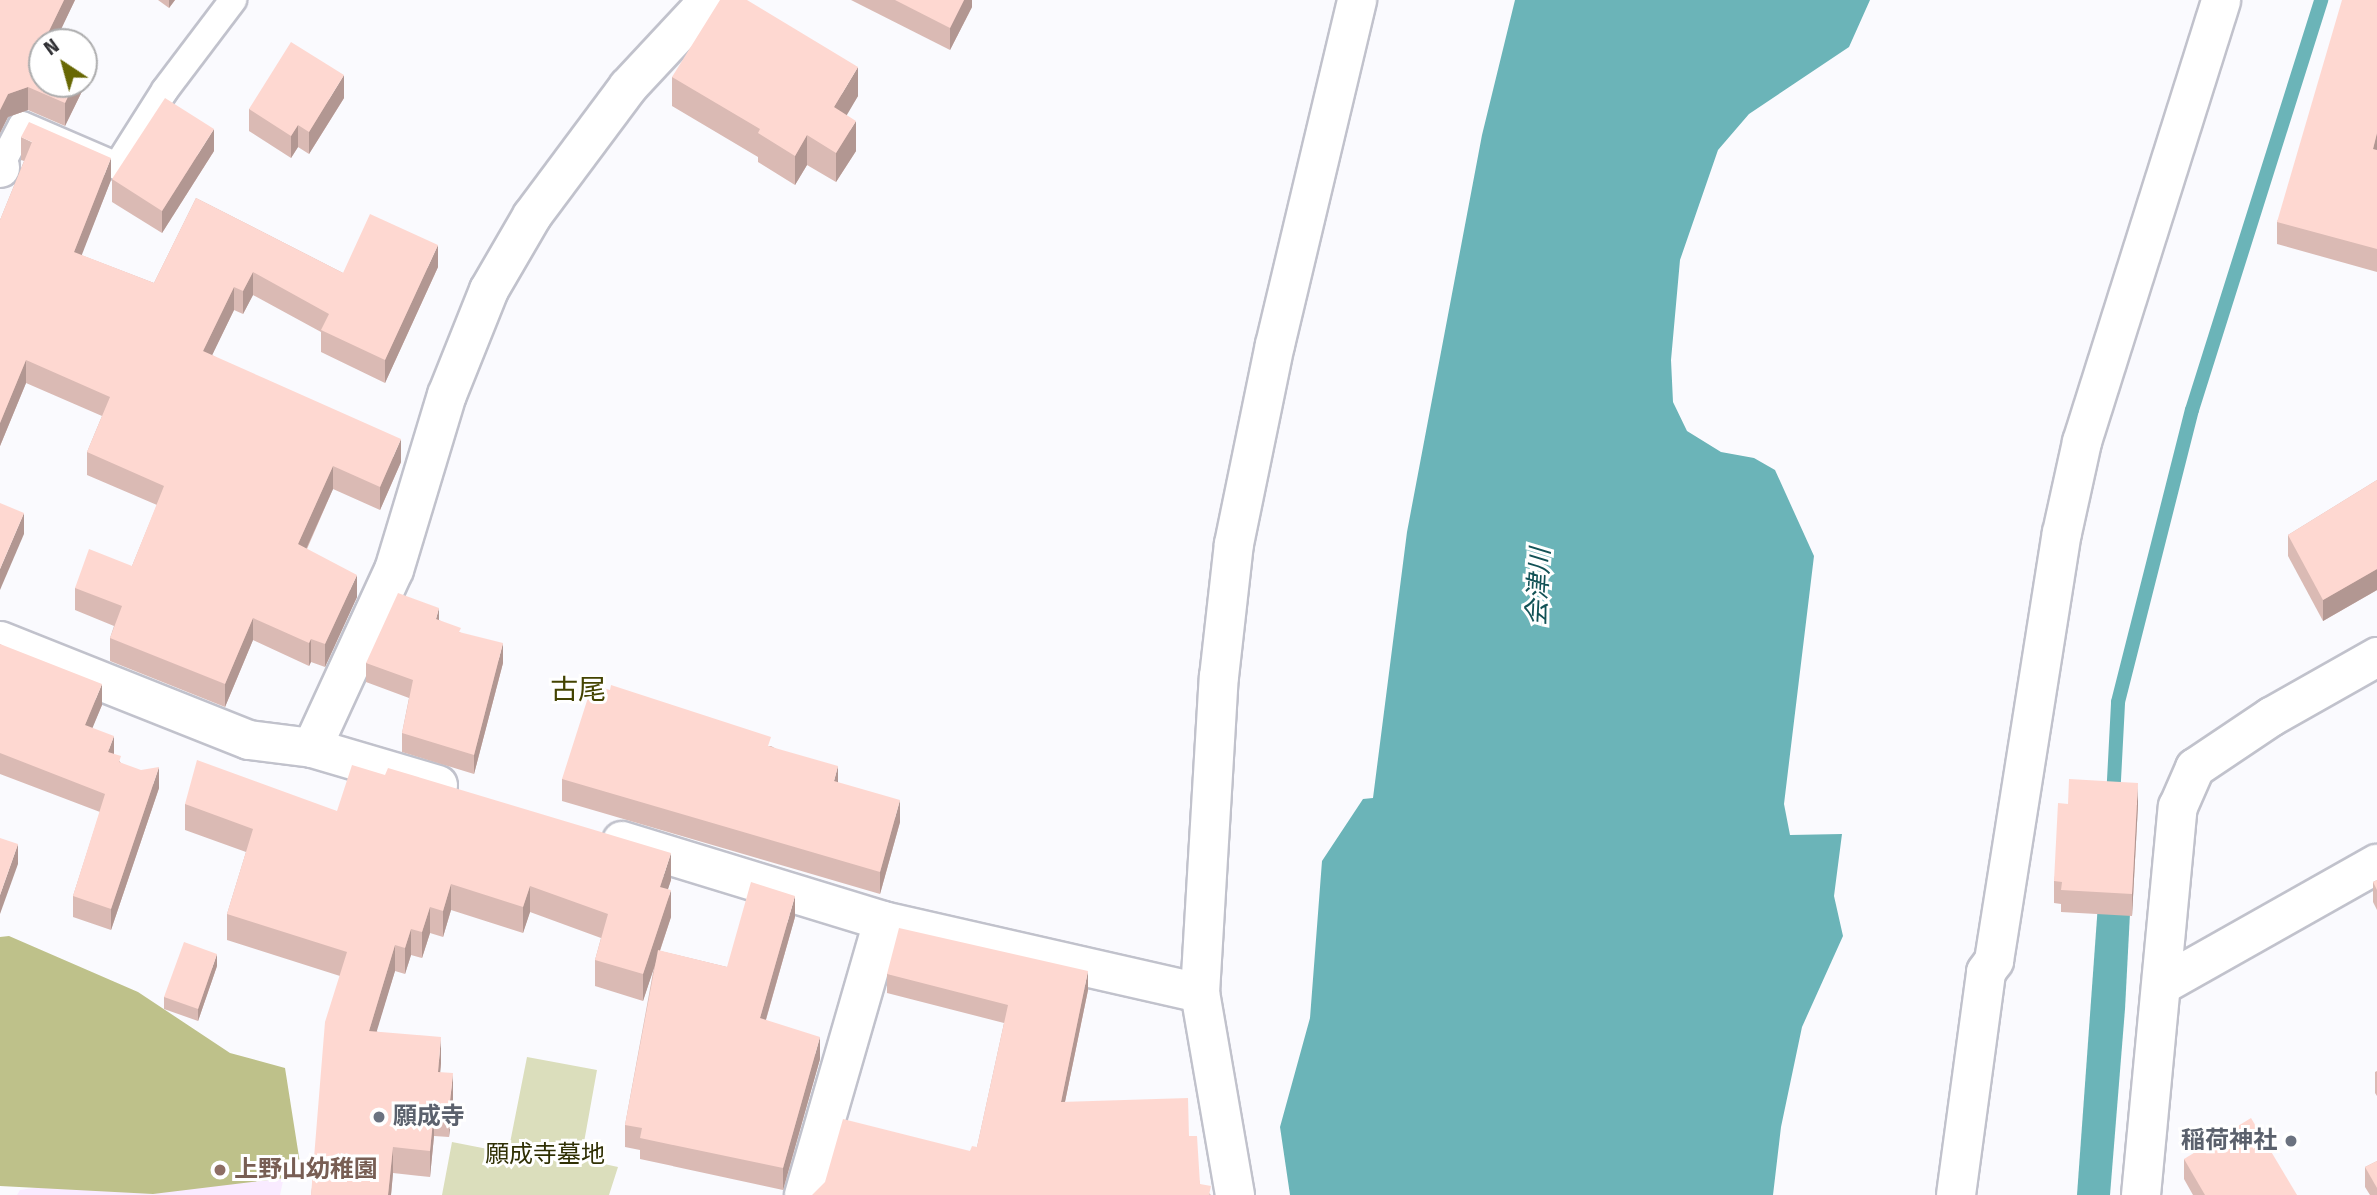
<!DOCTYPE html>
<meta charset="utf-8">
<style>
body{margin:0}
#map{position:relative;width:2377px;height:1195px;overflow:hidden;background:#fafafe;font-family:"Fira Sans","Noto Sans JP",sans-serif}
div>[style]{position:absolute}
.education>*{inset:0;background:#f9ebff}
.green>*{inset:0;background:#dbdebc}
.forest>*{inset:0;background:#bec18a}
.water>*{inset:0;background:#6bb4b8}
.stream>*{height:14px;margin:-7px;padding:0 7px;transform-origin:7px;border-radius:7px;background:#6bb4b8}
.roads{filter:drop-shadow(2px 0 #c1c2cc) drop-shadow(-2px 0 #c1c2cc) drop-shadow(0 2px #c1c2cc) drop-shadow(0 -2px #c1c2cc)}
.lane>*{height:26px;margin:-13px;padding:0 13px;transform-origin:13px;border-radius:13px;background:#fff}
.street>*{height:38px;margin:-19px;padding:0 19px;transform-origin:19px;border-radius:19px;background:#fff}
.secondary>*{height:38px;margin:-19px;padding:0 19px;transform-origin:19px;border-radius:19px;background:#fff}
.wall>*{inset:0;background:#dabab4}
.shaded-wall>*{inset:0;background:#b29792}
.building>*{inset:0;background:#fed8d1}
.dots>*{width:19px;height:19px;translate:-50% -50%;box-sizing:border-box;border:4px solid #fff;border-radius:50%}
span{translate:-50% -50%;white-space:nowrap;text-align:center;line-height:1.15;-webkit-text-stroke:6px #fff;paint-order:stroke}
.worship-label{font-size:24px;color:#5b616d;font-weight:700}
.left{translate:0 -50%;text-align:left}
.right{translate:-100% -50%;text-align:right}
.park-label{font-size:24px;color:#303004}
.education-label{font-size:24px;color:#785e54;font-weight:700}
.water-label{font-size:26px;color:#125256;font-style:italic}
.quarter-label{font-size:28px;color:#434301}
.north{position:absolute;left:28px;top:28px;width:70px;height:70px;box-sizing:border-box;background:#fff;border:2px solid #adadae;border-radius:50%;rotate:324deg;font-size:19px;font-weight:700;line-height:28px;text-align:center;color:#313135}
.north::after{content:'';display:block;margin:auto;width:24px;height:32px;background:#686804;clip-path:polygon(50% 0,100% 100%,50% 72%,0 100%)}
</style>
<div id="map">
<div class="education">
<div style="clip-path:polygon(290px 1149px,280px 1195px,17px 1195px,20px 1190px)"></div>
</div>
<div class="green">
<div style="clip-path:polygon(527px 1057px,597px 1070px,581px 1159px,618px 1167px,609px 1195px,442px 1195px,452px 1142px,508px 1153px)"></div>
</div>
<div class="forest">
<div style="clip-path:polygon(9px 936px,138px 992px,230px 1053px,285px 1068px,302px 1176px,153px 1194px,0 1186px,0 937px)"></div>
</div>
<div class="water">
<div style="clip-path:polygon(1515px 0,1870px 0,1849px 47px,1749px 114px,1718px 150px,1680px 260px,1671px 360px,1673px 402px,1687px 431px,1721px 452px,1754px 458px,1775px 470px,1814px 556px,1784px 804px,1790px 835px,1842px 834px,1834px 896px,1843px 936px,1802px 1027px,1781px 1127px,1773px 1195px,1290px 1195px,1280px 1127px,1310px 1018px,1322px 861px,1363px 799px,1373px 798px,1407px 532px,1482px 135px)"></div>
<div style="clip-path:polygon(2098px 904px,2130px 913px,2125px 1009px,2110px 1195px,2077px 1195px)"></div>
</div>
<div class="stream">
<div style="left:2113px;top:799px;width:97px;rotate:-87deg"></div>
<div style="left:2118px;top:702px;width:301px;rotate:-75.8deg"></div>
<div style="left:2192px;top:410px;width:430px;rotate:-72.5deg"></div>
</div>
<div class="roads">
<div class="lane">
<div style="left:0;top:167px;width:47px;rotate:-62.4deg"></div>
<div style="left:22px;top:125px;width:103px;rotate:23.3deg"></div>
<div style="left:117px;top:166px;width:90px;rotate:-57.7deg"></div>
<div style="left:165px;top:90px;width:113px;rotate:-52.9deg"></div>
</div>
<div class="street">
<div style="left:0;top:168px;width:1px;rotate:-90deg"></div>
<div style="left:0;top:641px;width:268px;rotate:21.7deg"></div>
<div style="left:249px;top:740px;width:64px;rotate:7.2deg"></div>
<div style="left:438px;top:785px;width:131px;rotate:-163.6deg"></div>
<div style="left:312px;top:748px;width:196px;rotate:-65.3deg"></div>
<div style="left:394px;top:570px;width:183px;rotate:-73.2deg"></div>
<div style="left:447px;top:395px;width:113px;rotate:-68.2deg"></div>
<div style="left:489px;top:290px;width:86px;rotate:-59.8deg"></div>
<div style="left:532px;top:216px;width:161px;rotate:-53.3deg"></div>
<div style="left:628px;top:87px;width:119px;rotate:-47deg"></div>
<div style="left:622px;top:841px;width:273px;rotate:17deg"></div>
<div style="left:883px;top:921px;width:325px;rotate:12.8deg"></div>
<div style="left:2162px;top:985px;width:247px;rotate:-29.4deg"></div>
<div style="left:804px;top:1195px;width:285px;rotate:-73.9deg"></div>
<div style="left:1235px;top:1195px;width:205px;rotate:-99.8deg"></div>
<div style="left:1200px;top:993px;width:317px;rotate:-86.6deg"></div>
<div style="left:1219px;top:677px;width:134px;rotate:-83.6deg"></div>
<div style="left:1234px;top:544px;width:203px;rotate:-78.4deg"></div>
<div style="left:1275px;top:345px;width:355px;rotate:-76.6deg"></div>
<div style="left:1956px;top:1195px;width:225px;rotate:-82.3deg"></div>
<div style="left:1986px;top:972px;width:14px;rotate:-54deg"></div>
<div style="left:1994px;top:961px;width:433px;rotate:-81deg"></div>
<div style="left:2062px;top:533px;width:93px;rotate:-77.6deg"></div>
<div style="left:2082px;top:442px;width:463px;rotate:-72.5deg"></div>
</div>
<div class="secondary">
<div style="left:2141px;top:1195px;width:390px;rotate:-84.6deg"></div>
<div style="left:2178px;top:807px;width:43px;rotate:-66.4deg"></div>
<div style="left:2195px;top:768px;width:92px;rotate:-33.9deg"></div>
<div style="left:2271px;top:717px;width:122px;rotate:-29.5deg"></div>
</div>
</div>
<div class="wall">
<div style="clip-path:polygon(0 0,75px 0,57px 37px,90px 75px,65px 126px,28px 110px,8px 117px,0 133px)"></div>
<div style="clip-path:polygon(158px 0,175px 0,169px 8px)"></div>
<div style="clip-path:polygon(851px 0,972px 0,972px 7px,950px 50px)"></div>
<div style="clip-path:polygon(2377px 0,2377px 272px,2277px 244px,2277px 222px)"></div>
<div style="clip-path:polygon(672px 77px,858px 96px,846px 115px,856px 151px,836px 182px,807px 165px,795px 185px,758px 162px,758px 157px,672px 106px)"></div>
<div style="clip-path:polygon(344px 98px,309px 154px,298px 147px,291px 158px,249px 131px,249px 109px)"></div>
<div style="clip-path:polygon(21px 137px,111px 180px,81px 255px,154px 283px,196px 198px,343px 273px,438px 267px,385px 383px,321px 352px,321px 332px,253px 295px,243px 314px,234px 310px,212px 355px,401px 462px,380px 510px,333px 489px,307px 549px,357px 597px,325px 667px,311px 662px,309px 666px,253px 640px,225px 707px,110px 661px,110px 638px,114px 626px,75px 610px,75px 588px,132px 566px,157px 505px,87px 475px,87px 452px,102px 416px,26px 383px,0 446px,0 220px,24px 161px,21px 160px)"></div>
<div style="clip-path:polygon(214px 151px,162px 233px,112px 202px,112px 179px)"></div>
<div style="clip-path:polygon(2377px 480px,2377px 590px,2323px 621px,2288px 556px,2288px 535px)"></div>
<div style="clip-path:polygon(439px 620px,461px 633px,503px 663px,474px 774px,402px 752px,402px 733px,409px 698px,366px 682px,366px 663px)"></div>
<div style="clip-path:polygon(0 644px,102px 705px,92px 728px,121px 763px,159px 788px,111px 930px,73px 917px,73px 896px,100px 812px,0 774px)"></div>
<div style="clip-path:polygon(771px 746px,838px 783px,900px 822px,880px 894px,562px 801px,562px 779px)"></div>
<div style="clip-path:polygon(185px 804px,337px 811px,671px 880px,668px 889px,671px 917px,660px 951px,727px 967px,795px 917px,766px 1020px,820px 1059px,783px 1190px,640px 1159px,640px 1150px,625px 1147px,625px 1125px,654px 967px,643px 1001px,595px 986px,595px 960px,601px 938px,530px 912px,523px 933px,451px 910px,443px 937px,430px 933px,422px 958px,411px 955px,405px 974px,395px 971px,376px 1031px,441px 1063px,440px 1072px,453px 1099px,449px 1137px,434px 1136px,430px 1177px,393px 1173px,391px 1195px,311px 1195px,340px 976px,227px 940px,227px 914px,246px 852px,185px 830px)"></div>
<div style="clip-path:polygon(2068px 804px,2138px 805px,2132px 916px,2061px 912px,2061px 904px,2054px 903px,2054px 881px)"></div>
<div style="clip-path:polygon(2377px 880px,2377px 910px,2373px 902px,2373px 882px)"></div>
<div style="clip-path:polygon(217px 966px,198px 1021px,164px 1009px,164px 997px)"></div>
<div style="clip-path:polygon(887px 974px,1088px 990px,1065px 1102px,1189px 1136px,1200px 1184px,1211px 1195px,970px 1151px,977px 1147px,1004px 1023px,887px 993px)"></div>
<div style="clip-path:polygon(2377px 1071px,2377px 1096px,2375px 1093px,2375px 1072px)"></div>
<div style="clip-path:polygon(2184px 1159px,2297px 1195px,2193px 1195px,2184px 1179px)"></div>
<div style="clip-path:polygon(2377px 1161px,2377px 1195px,2370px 1195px,2365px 1187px,2365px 1167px)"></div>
</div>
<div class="shaded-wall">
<div style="clip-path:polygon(64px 0,75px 0,55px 42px,48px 33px)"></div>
<div style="clip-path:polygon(169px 0,175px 0,169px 8px)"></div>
<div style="clip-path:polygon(964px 0,972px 0,972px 7px,950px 50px,950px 28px)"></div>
<div style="clip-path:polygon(90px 52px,90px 75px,65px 126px,65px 103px,74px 84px,84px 84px,84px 64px)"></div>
<div style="clip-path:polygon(858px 67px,858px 96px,834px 137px,834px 107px)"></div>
<div style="clip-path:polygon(344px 75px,344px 98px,309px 154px,309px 132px)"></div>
<div style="clip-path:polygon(28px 87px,28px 110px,8px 117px,0 133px,0 110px,8px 94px)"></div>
<div style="clip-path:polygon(856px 121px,856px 151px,836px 182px,836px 153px)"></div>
<div style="clip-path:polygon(298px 125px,298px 147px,291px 158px,291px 136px)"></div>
<div style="clip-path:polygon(214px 129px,214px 151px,162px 233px,162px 211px)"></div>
<div style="clip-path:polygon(2377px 133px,2377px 156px,2373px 149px)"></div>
<div style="clip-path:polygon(807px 135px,807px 165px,795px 185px,795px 156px)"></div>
<div style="clip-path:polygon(111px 158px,111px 180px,74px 275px,74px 252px)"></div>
<div style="clip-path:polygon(438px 245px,438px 267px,385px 383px,385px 360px)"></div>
<div style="clip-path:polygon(253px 272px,253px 295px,243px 314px,243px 291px)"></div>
<div style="clip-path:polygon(234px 287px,234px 310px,203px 374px,203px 351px)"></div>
<div style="clip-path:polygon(26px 360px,26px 383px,0 446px,0 423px)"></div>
<div style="clip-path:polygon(401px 439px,401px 462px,380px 510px,380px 487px)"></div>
<div style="clip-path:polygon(333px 466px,333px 489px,298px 567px,298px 544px)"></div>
<div style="clip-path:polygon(24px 513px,24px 534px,0 590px,0 569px)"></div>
<div style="clip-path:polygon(2377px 569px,2377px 590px,2323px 621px,2323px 600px)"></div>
<div style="clip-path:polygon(357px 575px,357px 597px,325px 667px,325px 644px)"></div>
<div style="clip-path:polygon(439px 608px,439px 628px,436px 619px)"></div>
<div style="clip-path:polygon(253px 618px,253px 640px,225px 707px,225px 684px)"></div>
<div style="clip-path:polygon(311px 639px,311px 662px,309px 666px,309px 643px)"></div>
<div style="clip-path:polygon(503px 643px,503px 663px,474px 774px,474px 755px)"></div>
<div style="clip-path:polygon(102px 684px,102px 705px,85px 746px,85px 725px)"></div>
<div style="clip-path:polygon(114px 736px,114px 757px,108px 752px)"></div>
<div style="clip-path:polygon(838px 766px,838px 788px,834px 781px)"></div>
<div style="clip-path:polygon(159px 767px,159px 788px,111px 930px,111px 909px)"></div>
<div style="clip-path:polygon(2138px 783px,2138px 805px,2132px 916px,2132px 894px)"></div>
<div style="clip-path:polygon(900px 800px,900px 822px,880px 894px,880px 872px)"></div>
<div style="clip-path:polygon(18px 844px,18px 864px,0 914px,0 895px)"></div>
<div style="clip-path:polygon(671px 853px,671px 880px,660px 913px,660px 887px)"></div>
<div style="clip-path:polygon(451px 884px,451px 910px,443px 937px,443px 911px)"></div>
<div style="clip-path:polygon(530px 886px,530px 912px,523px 933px,523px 907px)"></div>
<div style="clip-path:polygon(671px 890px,671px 917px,643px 1001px,643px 974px)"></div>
<div style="clip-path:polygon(795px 896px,795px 917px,760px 1040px,760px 1018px)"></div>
<div style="clip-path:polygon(430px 907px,430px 933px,422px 958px,422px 932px)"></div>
<div style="clip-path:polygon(411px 929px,411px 955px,405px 974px,405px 948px)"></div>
<div style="clip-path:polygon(395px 945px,395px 971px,369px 1057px,369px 1031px)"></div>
<div style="clip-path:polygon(217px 954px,217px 966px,198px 1021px,198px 1009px)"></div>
<div style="clip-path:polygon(1088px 971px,1088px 990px,1061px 1121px,1061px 1102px)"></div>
<div style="clip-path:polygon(441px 1037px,441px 1063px,438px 1098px,438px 1072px)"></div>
<div style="clip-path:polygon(820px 1037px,820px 1059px,783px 1190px,783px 1168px)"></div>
<div style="clip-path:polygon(453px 1073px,453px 1099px,449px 1137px,449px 1111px)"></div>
<div style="clip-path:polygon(434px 1110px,434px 1136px,430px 1177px,430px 1151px)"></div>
<div style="clip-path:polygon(393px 1147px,393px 1173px,391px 1195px,388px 1195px)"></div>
</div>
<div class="building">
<div style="clip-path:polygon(0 0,64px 0,48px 33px,67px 42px,42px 42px,42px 84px,74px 84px,65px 103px,28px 87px,8px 94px,0 110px)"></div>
<div style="clip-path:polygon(720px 0,747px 0,858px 67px,834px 107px,856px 121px,836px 153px,807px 135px,795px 156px,758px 133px,760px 129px,672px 77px)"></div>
<div style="clip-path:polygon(895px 0,964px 0,950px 28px)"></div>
<div style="clip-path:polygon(2342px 0,2377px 0,2377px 133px,2373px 149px,2377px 150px,2377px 249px,2277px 222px)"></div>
<div style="clip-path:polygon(291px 42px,344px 75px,309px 132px,298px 125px,291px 136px,249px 109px)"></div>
<div style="clip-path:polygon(84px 50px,90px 52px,84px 64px)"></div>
<div style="clip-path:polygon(165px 98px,214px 129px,162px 211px,112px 179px)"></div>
<div style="clip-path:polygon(29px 122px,111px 158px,74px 252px,154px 283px,196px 198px,343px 273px,370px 214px,438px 245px,385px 360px,321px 330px,329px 314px,253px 272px,243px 291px,234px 287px,203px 351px,401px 439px,380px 487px,333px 466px,298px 544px,357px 575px,325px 644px,311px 639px,309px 643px,253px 618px,225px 684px,110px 638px,122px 606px,75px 588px,89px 549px,132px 566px,164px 486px,87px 452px,110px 397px,26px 360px,0 423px,0 220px,32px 142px,21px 137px)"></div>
<div style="clip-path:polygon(2377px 480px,2377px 569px,2323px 600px,2288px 535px)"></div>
<div style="clip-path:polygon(0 503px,24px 513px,0 569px)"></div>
<div style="clip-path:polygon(398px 593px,439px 608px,436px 619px,461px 628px,459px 632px,503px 643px,474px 755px,402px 733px,413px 680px,366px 663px)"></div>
<div style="clip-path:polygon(0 644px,102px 684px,85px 725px,114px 736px,108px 752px,121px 756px,119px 762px,141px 770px,159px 767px,111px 909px,73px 896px,105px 794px,0 753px)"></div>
<div style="clip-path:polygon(592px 685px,610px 690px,611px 685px,771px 737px,768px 746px,838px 766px,834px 781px,900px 800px,880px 872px,562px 779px)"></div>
<div style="clip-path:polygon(197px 760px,337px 811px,352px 765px,385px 775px,388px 768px,671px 853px,660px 887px,671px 890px,643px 974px,595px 960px,608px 914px,530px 886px,523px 907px,451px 884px,443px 911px,430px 907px,422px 932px,411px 929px,405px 948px,395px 945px,369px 1031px,441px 1037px,438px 1072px,453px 1073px,449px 1111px,434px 1110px,430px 1151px,393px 1147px,388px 1195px,311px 1195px,325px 1022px,347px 952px,227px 914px,253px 829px,185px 804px)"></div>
<div style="clip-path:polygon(2069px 779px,2138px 783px,2132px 894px,2061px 890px,2062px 882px,2054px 881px,2058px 803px,2068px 804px)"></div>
<div style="clip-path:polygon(0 838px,18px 844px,0 895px)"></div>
<div style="clip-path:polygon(2377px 880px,2377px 890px,2373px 882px)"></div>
<div style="clip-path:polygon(751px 882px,795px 896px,760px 1018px,820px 1037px,783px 1168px,640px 1138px,642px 1128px,625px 1125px,658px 950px,727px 967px)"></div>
<div style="clip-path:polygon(899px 928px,1088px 971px,1061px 1102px,1188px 1098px,1189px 1136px,1197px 1136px,1200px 1184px,1211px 1186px,1209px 1195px,812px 1195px,825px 1182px,843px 1119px,970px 1151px,972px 1146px,977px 1147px,1008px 1005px,887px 974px)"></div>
<div style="clip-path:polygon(184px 942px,217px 954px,198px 1009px,164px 997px)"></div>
<div style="clip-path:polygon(2251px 1118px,2297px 1195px,2205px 1195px,2184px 1159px)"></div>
<div style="clip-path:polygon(2377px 1161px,2377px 1188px,2365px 1167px)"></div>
</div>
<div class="dots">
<div style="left:379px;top:1117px;background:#6b7280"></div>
<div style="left:2291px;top:1141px;background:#6b7280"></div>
<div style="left:220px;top:1170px;background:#8d6e63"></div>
</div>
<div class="worship-label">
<span class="left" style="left:393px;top:1117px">願成寺</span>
<span class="right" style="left:2277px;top:1141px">稲荷神社</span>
</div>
<div class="park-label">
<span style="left:545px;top:1155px">願成寺墓地</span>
</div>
<div class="education-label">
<span class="left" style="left:234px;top:1170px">上野山幼稚園</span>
</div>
<div class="water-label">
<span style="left:1539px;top:587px;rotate:-87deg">会津川</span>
</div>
<div class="quarter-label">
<span style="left:578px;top:690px">古尾</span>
</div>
<div class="north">N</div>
</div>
